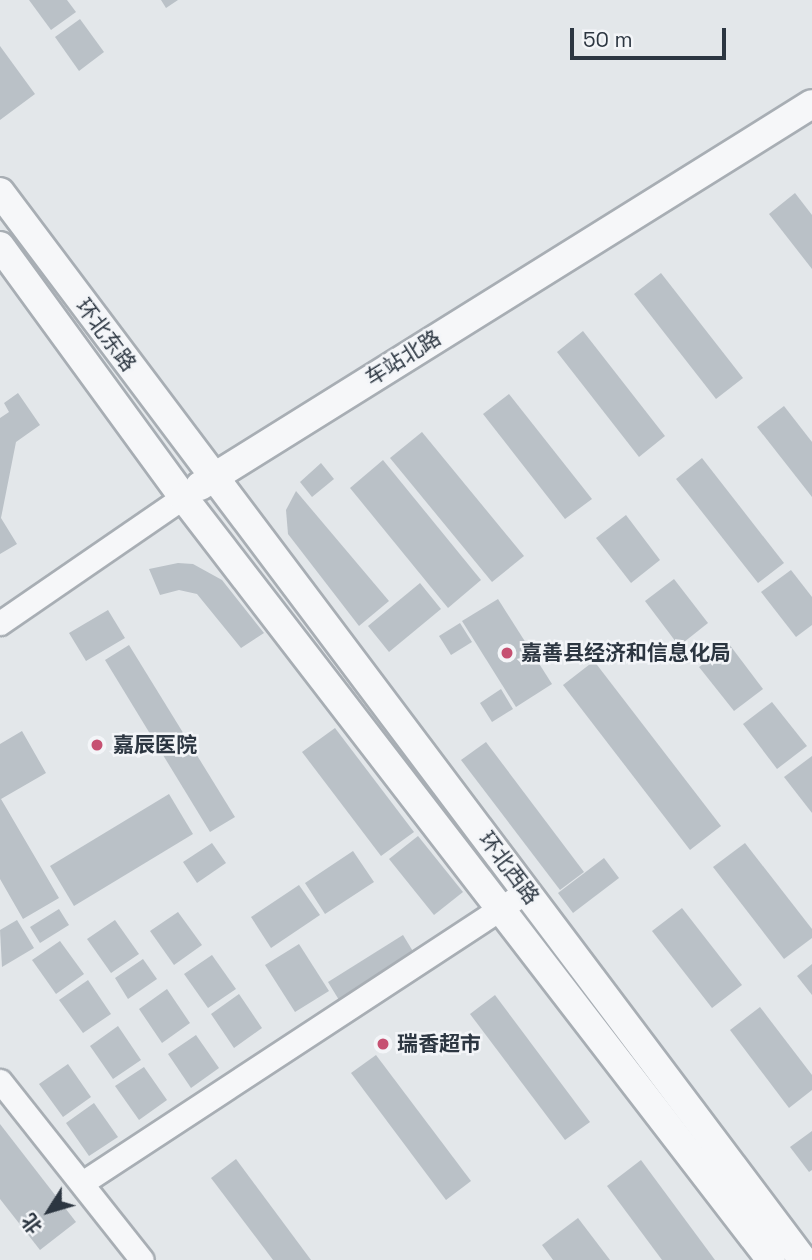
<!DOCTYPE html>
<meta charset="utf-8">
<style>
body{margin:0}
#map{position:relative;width:812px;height:1260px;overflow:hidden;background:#e3e7ea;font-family:"Space Grotesk","Noto Sans SC",sans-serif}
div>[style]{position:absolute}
.building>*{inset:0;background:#bac1c7}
.roads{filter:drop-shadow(2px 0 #a8aeb4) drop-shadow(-2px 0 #a8aeb4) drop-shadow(0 2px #a8aeb4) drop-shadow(0 -2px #a8aeb4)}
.minor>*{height:23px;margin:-11.5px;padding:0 11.5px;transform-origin:11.5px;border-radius:11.5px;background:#f6f7f9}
.tertiary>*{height:28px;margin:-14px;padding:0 14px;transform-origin:14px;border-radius:14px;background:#f6f7f9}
.dots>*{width:19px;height:19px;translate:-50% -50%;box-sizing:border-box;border:4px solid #f3f5f8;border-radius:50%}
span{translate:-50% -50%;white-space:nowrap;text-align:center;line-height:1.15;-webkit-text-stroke:5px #f3f5f8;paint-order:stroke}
.street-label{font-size:21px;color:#2c3641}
.poi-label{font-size:21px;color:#2c3641;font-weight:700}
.left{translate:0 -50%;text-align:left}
.north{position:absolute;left:14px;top:1176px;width:70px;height:70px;-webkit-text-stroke:5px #f3f5f8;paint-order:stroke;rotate:233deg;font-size:19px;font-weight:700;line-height:28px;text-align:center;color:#2c3641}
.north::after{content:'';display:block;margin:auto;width:24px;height:32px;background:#2c3641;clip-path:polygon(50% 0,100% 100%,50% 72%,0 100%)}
.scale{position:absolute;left:570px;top:28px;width:156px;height:32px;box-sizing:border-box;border:4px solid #2c3641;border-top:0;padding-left:9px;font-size:21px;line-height:24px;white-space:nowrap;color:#2c3641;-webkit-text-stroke:5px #f3f5f8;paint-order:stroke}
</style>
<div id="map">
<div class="building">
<div style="clip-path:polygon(29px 0,67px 0,76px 12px,51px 30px)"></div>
<div style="clip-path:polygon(161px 0,178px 0,166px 8px)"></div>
<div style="clip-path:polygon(80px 19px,104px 52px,79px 71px,55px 37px)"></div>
<div style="clip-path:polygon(0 46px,35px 94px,0 120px)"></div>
<div style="clip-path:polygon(795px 193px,812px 215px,812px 269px,769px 214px)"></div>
<div style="clip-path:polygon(661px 273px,743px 378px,716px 399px,634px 294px)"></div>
<div style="clip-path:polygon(583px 331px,665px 436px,639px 457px,557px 352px)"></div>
<div style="clip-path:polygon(18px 393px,40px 425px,16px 442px,1px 518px,17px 544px,0 554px,0 418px,9px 412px,4px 403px)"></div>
<div style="clip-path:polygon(509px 394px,592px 499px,565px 519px,483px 414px)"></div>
<div style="clip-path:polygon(784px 406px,812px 442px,812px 497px,757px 427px)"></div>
<div style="clip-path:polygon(422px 432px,524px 556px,492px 582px,390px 458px)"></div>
<div style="clip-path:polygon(702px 458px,784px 563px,758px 583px,676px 479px)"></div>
<div style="clip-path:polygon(383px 460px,481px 580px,448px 608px,350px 488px)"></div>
<div style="clip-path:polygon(321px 463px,334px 479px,312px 497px,300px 482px)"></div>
<div style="clip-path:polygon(296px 491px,389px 601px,359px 626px,288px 534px,286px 510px)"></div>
<div style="clip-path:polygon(626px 515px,660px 560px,631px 583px,596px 538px)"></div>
<div style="clip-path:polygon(178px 563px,193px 564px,222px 580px,264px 633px,241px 648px,197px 594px,179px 590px,160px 595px,149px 569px)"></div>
<div style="clip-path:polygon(791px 570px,812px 597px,812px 625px,796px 637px,761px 592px)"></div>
<div style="clip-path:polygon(674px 579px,708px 623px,679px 646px,645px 601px)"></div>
<div style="clip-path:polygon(420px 583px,441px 609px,389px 652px,368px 626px)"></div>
<div style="clip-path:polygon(498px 599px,552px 684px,516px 707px,462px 621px)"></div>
<div style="clip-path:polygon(108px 610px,125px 638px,86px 661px,69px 633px)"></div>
<div style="clip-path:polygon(460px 623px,472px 642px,451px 655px,439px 636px)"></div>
<div style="clip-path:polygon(729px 644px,763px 689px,734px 711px,699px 667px)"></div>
<div style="clip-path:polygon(129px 645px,235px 817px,210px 832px,105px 660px)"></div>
<div style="clip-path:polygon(594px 661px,721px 826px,690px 850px,563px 685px)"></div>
<div style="clip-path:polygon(501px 689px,513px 709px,492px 722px,480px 703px)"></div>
<div style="clip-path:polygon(772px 702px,807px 746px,777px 769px,743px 724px)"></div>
<div style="clip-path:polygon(335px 728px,414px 832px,381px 856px,302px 752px)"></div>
<div style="clip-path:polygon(22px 731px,46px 773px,1px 799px,59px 898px,23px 919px,0 879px,0 744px)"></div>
<div style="clip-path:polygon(486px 742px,584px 872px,560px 890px,461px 760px)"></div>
<div style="clip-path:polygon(812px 756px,812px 813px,784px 777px)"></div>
<div style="clip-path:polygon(169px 794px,193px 834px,74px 906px,50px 866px)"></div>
<div style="clip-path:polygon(418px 836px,463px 892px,434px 915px,389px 859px)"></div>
<div style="clip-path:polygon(212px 843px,226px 863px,197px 883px,183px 862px)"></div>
<div style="clip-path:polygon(745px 843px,812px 929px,812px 938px,784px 959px,713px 867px)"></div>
<div style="clip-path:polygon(353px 851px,374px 882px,325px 914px,305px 883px)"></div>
<div style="clip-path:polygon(604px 858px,619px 878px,573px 913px,558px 893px)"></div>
<div style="clip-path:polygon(299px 885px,320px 915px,271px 948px,251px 917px)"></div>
<div style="clip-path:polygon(682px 908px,742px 985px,712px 1008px,652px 931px)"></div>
<div style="clip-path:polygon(59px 909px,69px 925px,40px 943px,30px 927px)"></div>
<div style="clip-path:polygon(178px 912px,202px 945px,174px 965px,150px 931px)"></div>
<div style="clip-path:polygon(17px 920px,34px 948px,2px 967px,0 930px)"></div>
<div style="clip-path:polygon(115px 920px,139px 954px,111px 973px,87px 939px)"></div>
<div style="clip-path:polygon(403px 935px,414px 953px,339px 1000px,328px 982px)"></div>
<div style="clip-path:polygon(60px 941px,84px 974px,56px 994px,32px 960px)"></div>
<div style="clip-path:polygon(299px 944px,329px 991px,295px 1012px,265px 965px)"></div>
<div style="clip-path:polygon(212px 955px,236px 989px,208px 1008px,184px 974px)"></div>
<div style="clip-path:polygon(143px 959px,157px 979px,128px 999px,115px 978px)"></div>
<div style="clip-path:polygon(812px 964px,812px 995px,797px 976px)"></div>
<div style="clip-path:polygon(88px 980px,111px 1014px,83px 1033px,59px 1000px)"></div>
<div style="clip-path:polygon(167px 989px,190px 1023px,162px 1043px,139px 1009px)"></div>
<div style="clip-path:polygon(239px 994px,262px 1028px,234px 1048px,211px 1014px)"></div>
<div style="clip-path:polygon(495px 995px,590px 1122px,565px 1140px,470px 1014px)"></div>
<div style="clip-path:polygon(760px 1007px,812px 1075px,812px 1090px,789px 1108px,730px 1030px)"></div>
<div style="clip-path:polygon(118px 1026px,141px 1060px,113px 1079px,90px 1046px)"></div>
<div style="clip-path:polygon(196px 1035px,219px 1068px,191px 1088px,168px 1054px)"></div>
<div style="clip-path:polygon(376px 1055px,471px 1181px,446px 1200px,351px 1073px)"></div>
<div style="clip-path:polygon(68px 1064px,91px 1097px,63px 1117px,39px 1084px)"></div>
<div style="clip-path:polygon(144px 1067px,167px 1100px,139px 1120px,115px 1086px)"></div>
<div style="clip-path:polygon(94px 1103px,118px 1137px,89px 1156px,66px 1123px)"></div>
<div style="clip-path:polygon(0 1124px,76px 1222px,40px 1250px,0 1199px)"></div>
<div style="clip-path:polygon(812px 1131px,812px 1170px,809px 1172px,790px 1147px)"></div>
<div style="clip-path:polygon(236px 1159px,311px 1260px,273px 1260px,211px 1178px)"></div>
<div style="clip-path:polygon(641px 1160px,715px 1260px,662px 1260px,607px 1186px)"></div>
<div style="clip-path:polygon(578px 1218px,610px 1260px,553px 1260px,542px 1245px)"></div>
</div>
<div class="roads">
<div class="minor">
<div style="left:0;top:623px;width:222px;rotate:-34.5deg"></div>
<div style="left:0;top:1081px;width:228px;rotate:51.6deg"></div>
<div style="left:82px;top:1183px;width:532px;rotate:-33.27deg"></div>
</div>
<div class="tertiary">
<div style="left:0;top:192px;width:1336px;rotate:53.06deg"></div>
<div style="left:0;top:246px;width:311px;rotate:53.9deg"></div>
<div style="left:183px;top:497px;width:963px;rotate:52.38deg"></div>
<div style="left:200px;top:486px;width:721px;rotate:-31.97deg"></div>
</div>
</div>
<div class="dots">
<div style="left:507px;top:653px;background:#c65172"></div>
<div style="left:97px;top:745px;background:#c65172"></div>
<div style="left:383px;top:1044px;background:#c65172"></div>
</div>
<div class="street-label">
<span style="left:106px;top:335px;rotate:53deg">环北东路</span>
<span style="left:403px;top:358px;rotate:-32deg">车站北路</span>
<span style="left:509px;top:868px;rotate:53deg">环北西路</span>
</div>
<div class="poi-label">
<span class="left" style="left:521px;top:653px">嘉善县经济和信息化局</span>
<span class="left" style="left:113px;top:745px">嘉辰医院</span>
<span class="left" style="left:397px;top:1044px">瑞香超市</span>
</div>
<div class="north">北</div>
<div class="scale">50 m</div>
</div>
